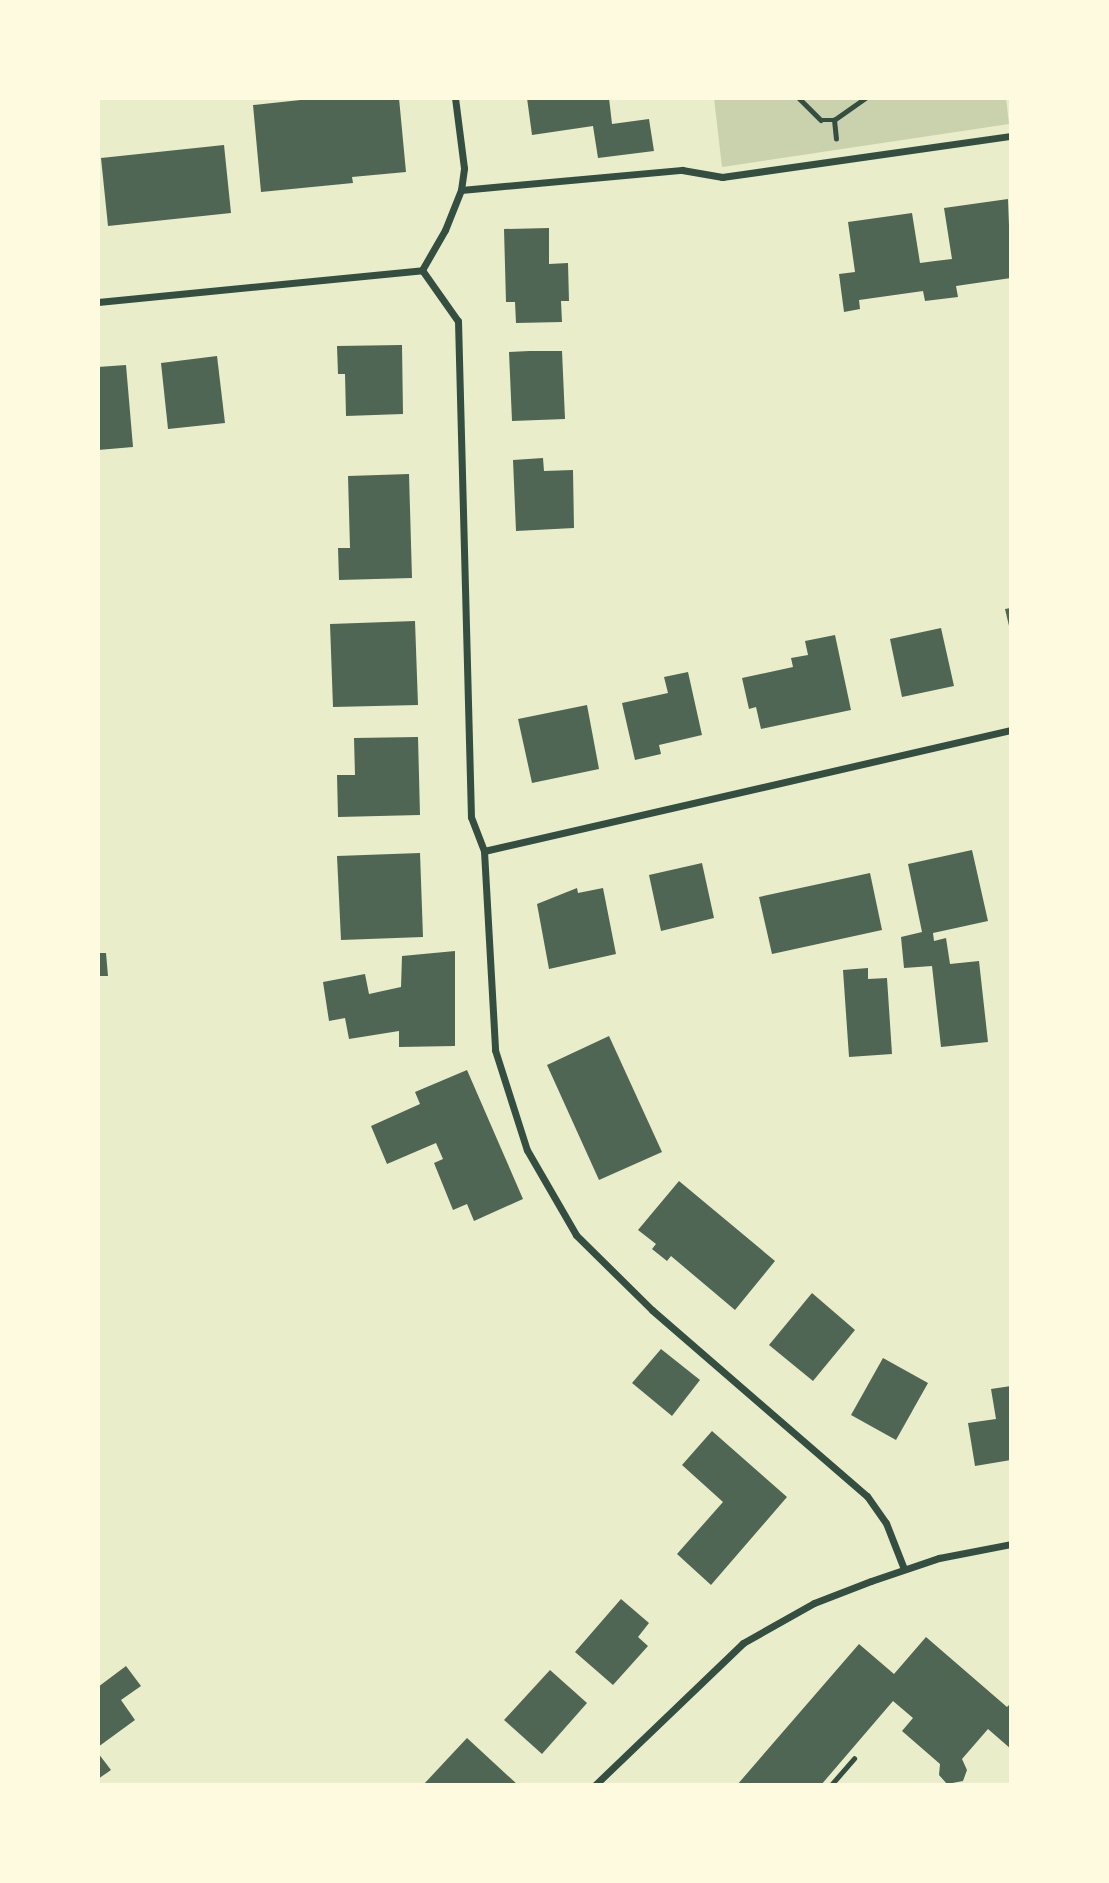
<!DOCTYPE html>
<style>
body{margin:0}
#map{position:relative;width:1109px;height:1883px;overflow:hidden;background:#e9edc9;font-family:"Fira Sans Condensed",sans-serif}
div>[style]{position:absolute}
.green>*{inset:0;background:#cad2ad}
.building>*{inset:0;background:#4f6655}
.path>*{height:4.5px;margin:-2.25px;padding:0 2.25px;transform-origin:2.25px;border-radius:2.25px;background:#344e41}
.minor>*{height:7px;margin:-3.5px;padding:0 3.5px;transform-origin:3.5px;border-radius:3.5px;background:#344e41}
span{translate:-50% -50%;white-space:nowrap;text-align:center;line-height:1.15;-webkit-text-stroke:5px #fefae0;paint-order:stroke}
.frame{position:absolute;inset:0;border:100px solid #fefae0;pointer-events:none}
</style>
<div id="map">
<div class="green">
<div style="clip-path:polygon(714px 98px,1006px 98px,1009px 124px,722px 167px)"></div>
</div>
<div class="building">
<div style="clip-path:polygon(319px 98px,399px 98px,406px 172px,352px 177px,353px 183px,261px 192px,253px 105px)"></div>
<div style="clip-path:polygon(527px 98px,609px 98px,612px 124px,649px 119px,654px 151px,598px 158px,593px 126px,532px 135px)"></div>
<div style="clip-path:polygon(224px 145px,231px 213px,108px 226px,101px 158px)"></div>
<div style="clip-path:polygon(1008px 199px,1011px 278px,956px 286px,958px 297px,925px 301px,923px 291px,859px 300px,860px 309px,844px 312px,839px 274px,855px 272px,848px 222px,912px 213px,920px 263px,935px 261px,952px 259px,944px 208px)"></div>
<div style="clip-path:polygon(549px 228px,549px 264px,568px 263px,569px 301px,561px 301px,562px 322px,516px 323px,515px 302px,506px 302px,504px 229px)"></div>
<div style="clip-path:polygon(402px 345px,403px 414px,346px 416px,345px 374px,338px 374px,337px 346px)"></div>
<div style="clip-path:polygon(529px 351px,562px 351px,565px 419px,512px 421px,509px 352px)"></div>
<div style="clip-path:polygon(217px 356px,225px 423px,168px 429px,161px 363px)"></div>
<div style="clip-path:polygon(126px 365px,133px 447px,98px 450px,98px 367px)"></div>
<div style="clip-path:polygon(543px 458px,544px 471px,573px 470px,574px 528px,516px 531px,513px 460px)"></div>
<div style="clip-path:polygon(409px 474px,412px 578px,339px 580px,338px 548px,350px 548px,348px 476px)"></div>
<div style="clip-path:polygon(1011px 608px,1011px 630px,1010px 630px,1005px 609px)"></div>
<div style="clip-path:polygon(415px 621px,418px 705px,333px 707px,330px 624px)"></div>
<div style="clip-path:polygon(941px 628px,954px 686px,902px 697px,890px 639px)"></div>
<div style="clip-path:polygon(835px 635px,851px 710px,761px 729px,756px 707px,749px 709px,742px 678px,793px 667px,791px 658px,808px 655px,805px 641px)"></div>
<div style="clip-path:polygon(688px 672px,702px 735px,659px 745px,661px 754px,635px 760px,622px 703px,668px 693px,664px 677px)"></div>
<div style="clip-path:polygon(587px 705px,599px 769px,532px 783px,518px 719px)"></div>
<div style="clip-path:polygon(418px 737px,420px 815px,338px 817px,337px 775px,355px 775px,354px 738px)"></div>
<div style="clip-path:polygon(972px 850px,988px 921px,933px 933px,934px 941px,946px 938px,950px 964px,979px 961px,988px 1042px,941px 1047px,932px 966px,904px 968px,901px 937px,922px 932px,908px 864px)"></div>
<div style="clip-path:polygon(420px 853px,423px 937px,341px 940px,337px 856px)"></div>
<div style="clip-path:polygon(702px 863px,714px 918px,661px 931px,649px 875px)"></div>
<div style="clip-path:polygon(870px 873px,882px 930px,772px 954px,759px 897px)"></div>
<div style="clip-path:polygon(577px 888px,578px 893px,603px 888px,616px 954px,549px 969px,537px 904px)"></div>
<div style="clip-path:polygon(455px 951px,455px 1046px,399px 1047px,399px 1031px,349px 1039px,345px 1018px,329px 1021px,323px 982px,365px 974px,369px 994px,401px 987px,402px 956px)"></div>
<div style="clip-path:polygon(98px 953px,106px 953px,108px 976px,98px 976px)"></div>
<div style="clip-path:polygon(868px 968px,868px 979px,887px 978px,892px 1054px,849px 1057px,843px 970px)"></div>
<div style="clip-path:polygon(609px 1036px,662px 1152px,599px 1180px,547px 1065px)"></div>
<div style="clip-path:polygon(467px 1070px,523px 1199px,474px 1221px,467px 1204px,453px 1210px,434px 1163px,443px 1159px,436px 1143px,387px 1164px,371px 1126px,420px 1104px,415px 1092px)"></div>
<div style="clip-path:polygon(679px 1181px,775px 1261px,735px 1310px,671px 1256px,667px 1261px,652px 1249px,656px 1244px,638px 1230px)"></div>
<div style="clip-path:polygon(812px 1293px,855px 1330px,813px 1381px,769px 1345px)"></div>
<div style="clip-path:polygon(661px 1349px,700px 1380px,672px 1416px,632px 1383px)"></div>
<div style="clip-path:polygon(883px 1358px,928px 1383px,896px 1440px,851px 1415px)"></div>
<div style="clip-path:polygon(1011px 1386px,1011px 1460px,975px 1466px,968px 1423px,996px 1419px,991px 1389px)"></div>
<div style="clip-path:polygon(712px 1431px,787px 1497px,711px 1585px,677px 1554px,723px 1502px,682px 1465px)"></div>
<div style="clip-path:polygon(621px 1599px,649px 1623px,638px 1637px,648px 1646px,613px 1685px,575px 1652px)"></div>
<div style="clip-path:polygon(926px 1637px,1007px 1707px,1011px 1703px,1011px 1749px,988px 1729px,962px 1759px,967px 1770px,963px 1781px,947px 1784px,939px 1775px,940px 1764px,902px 1731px,913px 1718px,893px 1701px,821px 1785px,737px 1785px,859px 1644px,894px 1674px)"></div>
<div style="clip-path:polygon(126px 1666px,141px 1686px,121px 1700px,135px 1720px,98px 1747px,98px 1687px)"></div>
<div style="clip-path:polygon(550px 1670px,587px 1703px,542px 1754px,504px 1720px)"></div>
<div style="clip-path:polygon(467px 1738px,518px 1785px,423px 1785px)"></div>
<div style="clip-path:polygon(98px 1753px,111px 1770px,98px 1779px)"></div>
</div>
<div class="path">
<div style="left:799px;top:98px;width:31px;rotate:45deg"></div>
<div style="left:821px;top:120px;width:13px"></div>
<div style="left:836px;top:139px;width:19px;rotate:-96deg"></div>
<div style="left:834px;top:120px;width:39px;rotate:-35deg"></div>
<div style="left:831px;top:1785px;width:35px;rotate:-49deg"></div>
</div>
<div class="minor">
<div style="left:461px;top:190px;width:222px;rotate:-5.2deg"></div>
<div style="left:682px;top:170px;width:41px;rotate:9.9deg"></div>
<div style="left:722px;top:177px;width:292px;rotate:-8.1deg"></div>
<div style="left:422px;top:270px;width:62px;rotate:54.8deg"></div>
<div style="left:458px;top:321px;width:496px;rotate:88.5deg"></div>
<div style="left:471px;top:817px;width:36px;rotate:69deg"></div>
<div style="left:484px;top:851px;width:199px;rotate:86.8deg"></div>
<div style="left:495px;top:1050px;width:105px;rotate:72.3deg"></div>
<div style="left:527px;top:1150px;width:98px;rotate:60deg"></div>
<div style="left:576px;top:1235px;width:107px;rotate:44.6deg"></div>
<div style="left:652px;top:1310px;width:284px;rotate:40.9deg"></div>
<div style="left:867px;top:1496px;width:33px;rotate:55deg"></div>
<div style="left:886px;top:1523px;width:49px;rotate:68.6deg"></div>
<div style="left:422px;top:270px;width:46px;rotate:-60.1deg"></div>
<div style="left:445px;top:230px;width:43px;rotate:-68.2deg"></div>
<div style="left:461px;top:190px;width:22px;rotate:-82deg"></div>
<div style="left:464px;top:168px;width:71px;rotate:-97.3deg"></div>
<div style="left:98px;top:302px;width:326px;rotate:-5.6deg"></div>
<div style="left:484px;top:851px;width:541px;rotate:-12.93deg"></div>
<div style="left:595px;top:1785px;width:205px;rotate:-43.8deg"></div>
<div style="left:743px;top:1643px;width:81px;rotate:-29.4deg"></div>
<div style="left:814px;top:1603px;width:61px;rotate:-21.1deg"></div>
<div style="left:871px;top:1581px;width:72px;rotate:-18.7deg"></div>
<div style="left:939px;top:1558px;width:73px;rotate:-11deg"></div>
</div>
<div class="frame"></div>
</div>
